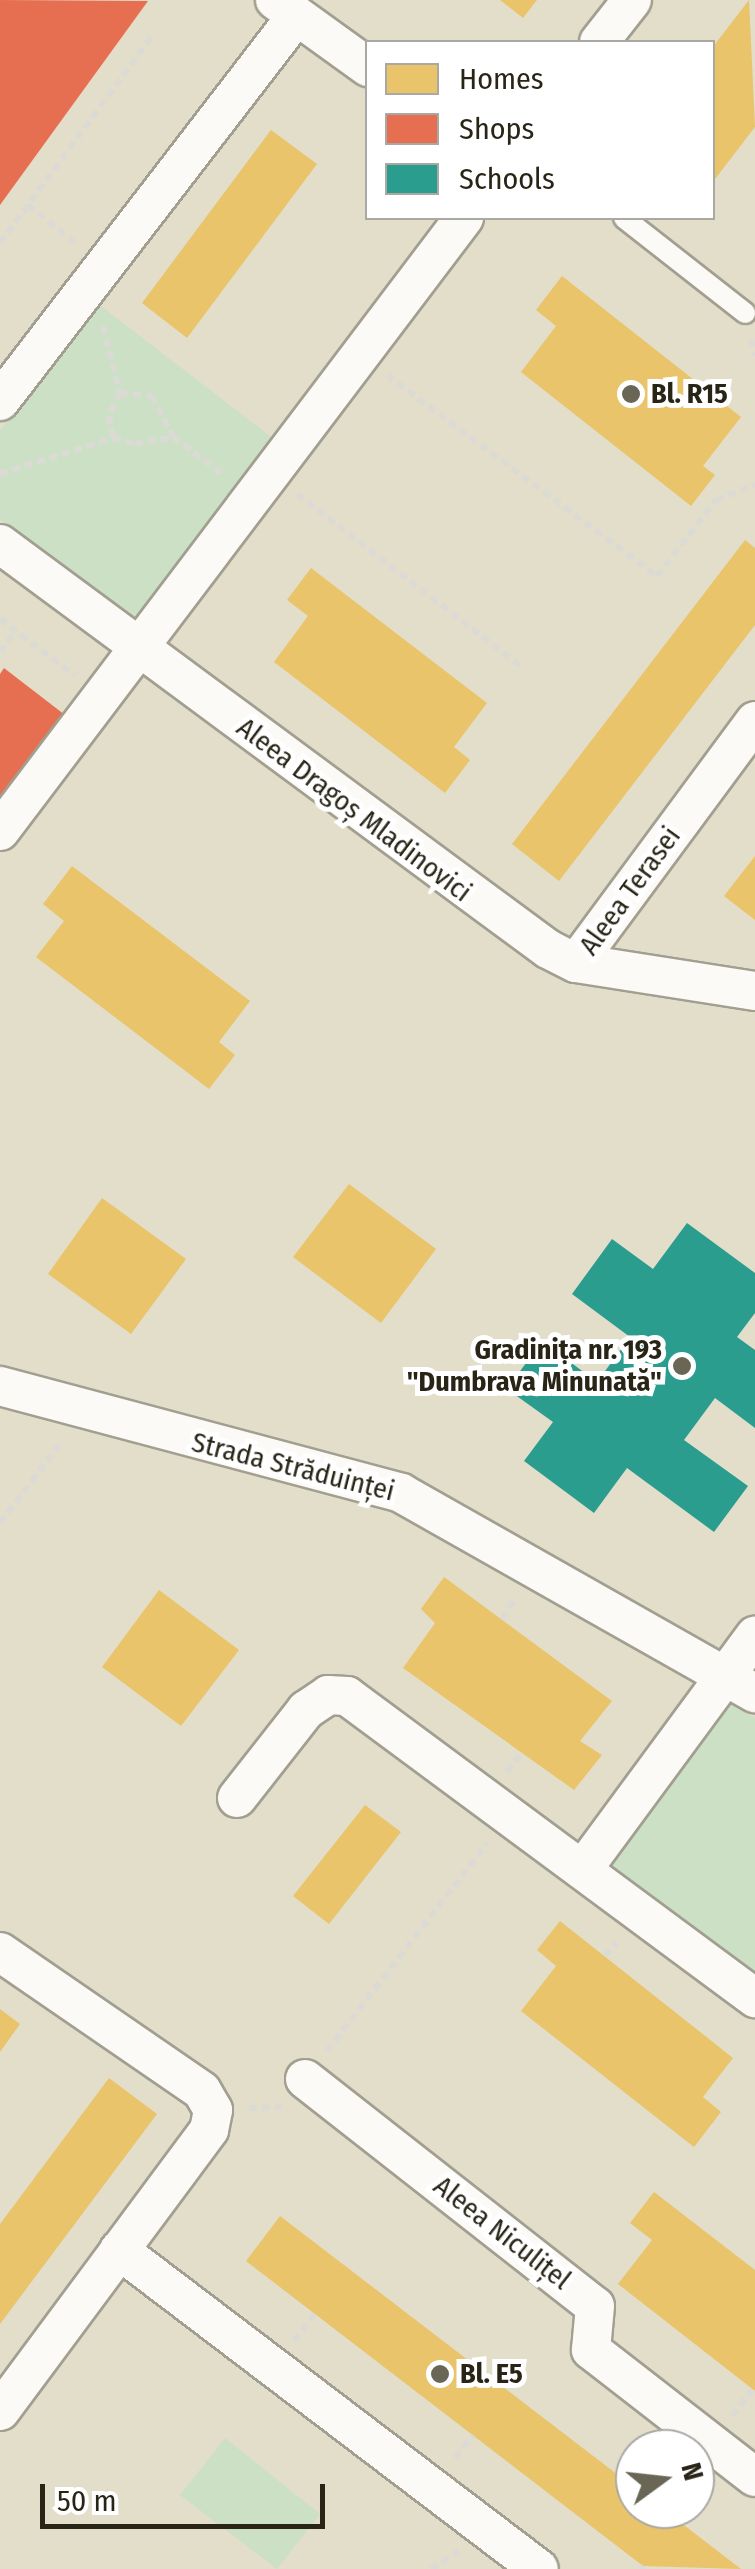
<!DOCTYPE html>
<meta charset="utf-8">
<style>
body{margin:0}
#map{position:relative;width:755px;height:2569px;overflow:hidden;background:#e2deca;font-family:"Fira Sans Condensed",sans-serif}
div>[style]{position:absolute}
.green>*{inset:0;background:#cbe0c4}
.homes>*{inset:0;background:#e9c46a}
.shops>*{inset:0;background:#e76f51}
.schools>*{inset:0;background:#2a9d8f}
.path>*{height:6px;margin-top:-3px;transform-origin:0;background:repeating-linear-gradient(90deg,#dbdad4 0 8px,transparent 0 13px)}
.roads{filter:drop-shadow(2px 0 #a29f90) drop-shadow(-2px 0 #a29f90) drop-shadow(0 2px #a29f90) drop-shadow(0 -2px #a29f90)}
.lane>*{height:20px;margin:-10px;padding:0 10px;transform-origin:10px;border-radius:10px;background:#fbfaf7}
.street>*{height:38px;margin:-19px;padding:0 19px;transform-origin:19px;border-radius:19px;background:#fbfaf7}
.dots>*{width:28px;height:28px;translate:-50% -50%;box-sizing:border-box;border:5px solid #fff;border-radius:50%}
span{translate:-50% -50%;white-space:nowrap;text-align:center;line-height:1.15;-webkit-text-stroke:10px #fff;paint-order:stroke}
.poi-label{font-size:28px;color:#282517;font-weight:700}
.left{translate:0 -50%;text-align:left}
.right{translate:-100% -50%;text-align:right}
.street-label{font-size:28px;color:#282517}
.legend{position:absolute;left:365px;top:40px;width:350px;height:180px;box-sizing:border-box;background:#fff;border:2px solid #a9a8a2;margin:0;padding:12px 18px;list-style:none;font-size:30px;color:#282517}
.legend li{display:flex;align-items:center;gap:20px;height:50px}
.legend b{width:50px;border:2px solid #a9a8a2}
.north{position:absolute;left:615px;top:2429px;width:100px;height:100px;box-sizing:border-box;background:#fff;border:2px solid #a9a8a2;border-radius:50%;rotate:75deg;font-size:28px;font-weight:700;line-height:40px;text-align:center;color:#282517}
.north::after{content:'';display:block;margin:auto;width:35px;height:45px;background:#696656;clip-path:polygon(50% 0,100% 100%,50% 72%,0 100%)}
.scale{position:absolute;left:40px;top:2484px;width:285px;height:45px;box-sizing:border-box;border:5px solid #282517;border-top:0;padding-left:12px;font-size:30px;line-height:35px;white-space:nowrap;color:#282517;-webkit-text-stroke:8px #fff;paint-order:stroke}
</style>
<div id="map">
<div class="green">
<div style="clip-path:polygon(97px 303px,274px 439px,134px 623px,0 520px,0 430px)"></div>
<div style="clip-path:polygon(723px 1700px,755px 1718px,755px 1977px,601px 1866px)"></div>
<div style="clip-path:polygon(225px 2438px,320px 2514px,277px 2569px,180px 2495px)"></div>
</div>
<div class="homes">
<div style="clip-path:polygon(500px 0,537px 0,523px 18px)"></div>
<div style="clip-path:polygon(749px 0,755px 127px,712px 183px,712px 48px)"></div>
<div style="clip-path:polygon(271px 130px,317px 164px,187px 338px,142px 303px)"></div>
<div style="clip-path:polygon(562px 276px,741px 417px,703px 466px,715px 475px,691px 506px,521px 372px,556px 326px,536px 310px)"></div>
<div style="clip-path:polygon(745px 540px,755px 548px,755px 625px,559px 881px,512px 844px)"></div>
<div style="clip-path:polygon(311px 568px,487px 703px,454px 747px,470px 760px,445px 793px,274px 662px,308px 616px,287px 600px)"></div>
<div style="clip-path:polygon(755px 856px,755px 920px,724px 896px)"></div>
<div style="clip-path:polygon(72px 866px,250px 1001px,219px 1042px,235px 1055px,209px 1089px,36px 957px,64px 921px,43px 904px)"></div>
<div style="clip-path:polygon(349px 1184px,436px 1249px,381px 1323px,293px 1257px)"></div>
<div style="clip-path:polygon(102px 1198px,186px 1259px,131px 1334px,48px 1274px)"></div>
<div style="clip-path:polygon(444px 1577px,612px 1701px,580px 1741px,602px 1755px,574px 1790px,403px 1668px,435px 1623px,421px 1609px)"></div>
<div style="clip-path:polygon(159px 1590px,239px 1650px,181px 1726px,102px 1667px)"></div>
<div style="clip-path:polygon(365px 1805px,401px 1832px,329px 1924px,293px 1896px)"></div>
<div style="clip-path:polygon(560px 1921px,733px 2058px,703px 2097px,721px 2112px,694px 2147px,521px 2011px,556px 1966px,537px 1950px)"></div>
<div style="clip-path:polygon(0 2009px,20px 2024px,0 2052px)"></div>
<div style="clip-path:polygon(109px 2078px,157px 2114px,0 2324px,0 2224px)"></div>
<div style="clip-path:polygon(654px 2192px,755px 2270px,755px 2391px,618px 2284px,652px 2240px,630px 2223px)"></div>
<div style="clip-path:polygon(280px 2216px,635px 2488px,635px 2509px,663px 2509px,741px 2569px,643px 2566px,246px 2261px)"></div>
</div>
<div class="shops">
<div style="clip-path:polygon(0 0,148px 1px,0 205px)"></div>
<div style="clip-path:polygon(4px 668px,65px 715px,0 801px,0 674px)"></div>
</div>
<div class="schools">
<div style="clip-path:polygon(687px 1223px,755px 1273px,755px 1313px,737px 1337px,755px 1350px,755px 1428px,715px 1398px,684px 1440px,748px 1486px,714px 1532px,627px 1468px,594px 1513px,524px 1461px,553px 1422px,507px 1389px,542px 1341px,597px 1382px,630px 1337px,572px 1294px,612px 1239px,653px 1269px)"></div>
</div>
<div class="path">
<div style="left:28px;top:205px;width:64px;rotate:38.7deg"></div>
<div style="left:0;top:243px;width:258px;rotate:-53.7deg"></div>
<div style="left:103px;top:326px;width:69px;rotate:75.8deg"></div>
<div style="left:120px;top:393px;width:25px;rotate:116deg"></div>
<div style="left:109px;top:416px;width:22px;rotate:80deg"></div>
<div style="left:113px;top:438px;width:23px;rotate:15deg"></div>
<div style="left:135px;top:444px;width:39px;rotate:-10deg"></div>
<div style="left:173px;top:437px;width:66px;rotate:37deg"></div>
<div style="left:751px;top:339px;width:17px;rotate:77deg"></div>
<div style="left:387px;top:375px;width:337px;rotate:36.7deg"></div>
<div style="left:657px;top:576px;width:96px;rotate:-52.2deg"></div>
<div style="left:716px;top:500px;width:42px;rotate:-21deg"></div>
<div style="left:120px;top:393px;width:32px;rotate:5deg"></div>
<div style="left:152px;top:396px;width:45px;rotate:62.3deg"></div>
<div style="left:0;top:474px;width:119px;rotate:-17.7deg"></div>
<div style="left:297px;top:494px;width:285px;rotate:37.6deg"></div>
<div style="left:0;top:619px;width:94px;rotate:37.2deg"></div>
<div style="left:0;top:652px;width:26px;rotate:-53deg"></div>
<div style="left:0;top:1523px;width:104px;rotate:-52.8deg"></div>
<div style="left:502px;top:1619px;width:23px;rotate:-56deg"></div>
<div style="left:507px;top:1772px;width:24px;rotate:-54deg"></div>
<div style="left:605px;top:1956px;width:18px;rotate:-49deg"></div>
<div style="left:327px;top:2051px;width:262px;rotate:-52.4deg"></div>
<div style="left:249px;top:2108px;width:33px;rotate:-2deg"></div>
<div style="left:294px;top:2341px;width:34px;rotate:-53deg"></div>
<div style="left:732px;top:2416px;width:34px;rotate:-52deg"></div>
<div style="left:455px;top:2458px;width:29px;rotate:-52deg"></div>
<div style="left:431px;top:2569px;width:33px;rotate:-33deg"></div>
<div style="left:641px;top:2569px;width:4px;rotate:-56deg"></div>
</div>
<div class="roads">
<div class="lane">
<div style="left:624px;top:218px;width:154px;rotate:38.1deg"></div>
</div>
<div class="street">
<div style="left:275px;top:0;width:115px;rotate:35.8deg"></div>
<div style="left:599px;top:42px;width:53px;rotate:-51.8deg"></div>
<div style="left:0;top:401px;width:486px;rotate:-52.4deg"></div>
<div style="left:0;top:544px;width:681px;rotate:36.47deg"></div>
<div style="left:548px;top:949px;width:31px;rotate:27deg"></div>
<div style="left:576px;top:963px;width:181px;rotate:8.9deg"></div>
<div style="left:0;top:831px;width:769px;rotate:-52.88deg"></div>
<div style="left:576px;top:963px;width:301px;rotate:-53.5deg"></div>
<div style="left:0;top:1386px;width:415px;rotate:14.9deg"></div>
<div style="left:401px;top:1493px;width:407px;rotate:29.5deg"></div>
<div style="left:237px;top:1798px;width:112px;rotate:-51.9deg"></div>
<div style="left:306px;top:1710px;width:27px;rotate:-34deg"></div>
<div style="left:328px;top:1695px;width:19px;rotate:3deg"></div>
<div style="left:347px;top:1696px;width:508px;rotate:36.51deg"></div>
<div style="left:583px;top:1869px;width:290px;rotate:-53.6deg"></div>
<div style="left:0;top:1952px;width:245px;rotate:34.5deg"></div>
<div style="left:202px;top:2091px;width:22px;rotate:60deg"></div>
<div style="left:213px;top:2110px;width:20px;rotate:101deg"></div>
<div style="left:209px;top:2130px;width:350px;rotate:126.6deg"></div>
<div style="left:305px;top:2079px;width:368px;rotate:38.1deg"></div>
<div style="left:595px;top:2306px;width:44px;rotate:95.2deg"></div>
<div style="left:591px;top:2350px;width:207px;rotate:37.8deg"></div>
<div style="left:119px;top:2250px;width:527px;rotate:37.22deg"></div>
</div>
</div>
<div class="dots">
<div style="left:631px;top:394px;background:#696656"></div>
<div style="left:682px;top:1366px;background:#696656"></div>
<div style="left:440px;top:2374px;background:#696656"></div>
</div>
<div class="poi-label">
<span class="left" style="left:651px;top:394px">Bl. R15</span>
<span class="right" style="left:662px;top:1366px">Gradinița nr. 193<br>"Dumbrava Minunată"</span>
<span class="left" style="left:460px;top:2374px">Bl. E5</span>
</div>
<div class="street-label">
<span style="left:354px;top:810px;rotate:37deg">Aleea Dragoș Mladinovici</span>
<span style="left:630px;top:891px;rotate:-54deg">Aleea Terasei</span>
<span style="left:293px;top:1467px;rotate:14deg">Strada Străduinței</span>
<span style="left:502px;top:2233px;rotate:38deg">Aleea Niculițel</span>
</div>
<ul class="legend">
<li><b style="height:28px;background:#e9c46a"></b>Homes</li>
<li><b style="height:28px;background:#e76f51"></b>Shops</li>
<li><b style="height:28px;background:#2a9d8f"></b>Schools</li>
</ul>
<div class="north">N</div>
<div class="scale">50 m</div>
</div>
